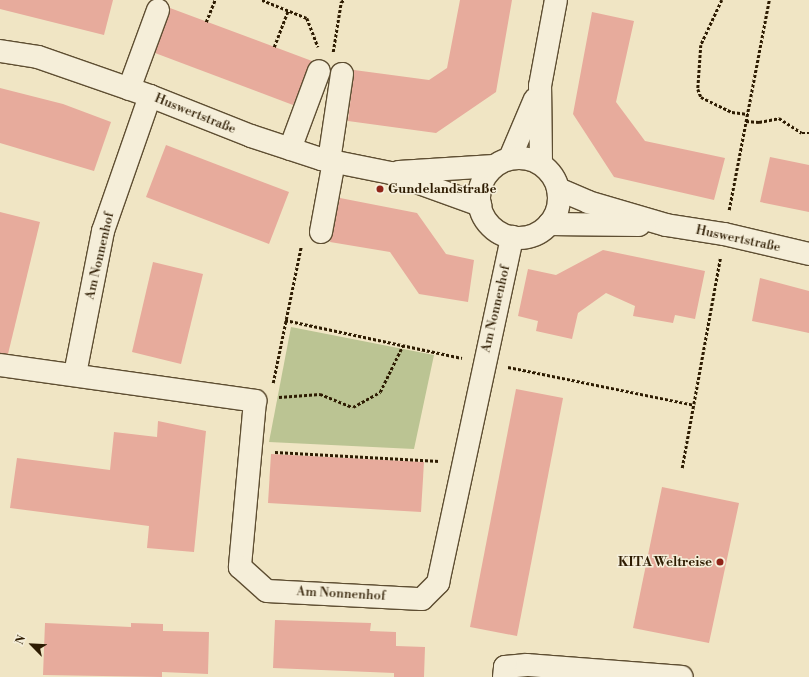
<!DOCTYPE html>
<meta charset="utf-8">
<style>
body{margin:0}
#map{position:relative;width:809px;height:677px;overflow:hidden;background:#f0e5c4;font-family:"Libre Bodoni",serif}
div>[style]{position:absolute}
.green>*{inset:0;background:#bbc493}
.building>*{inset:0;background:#e7ab9c}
.path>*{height:2.5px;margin-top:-1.25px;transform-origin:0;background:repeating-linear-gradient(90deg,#2e1c02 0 3px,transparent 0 5px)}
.roads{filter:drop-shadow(1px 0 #5e4e32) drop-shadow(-1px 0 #5e4e32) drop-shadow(0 1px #5e4e32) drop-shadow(0 -1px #5e4e32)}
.minor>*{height:22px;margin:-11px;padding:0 11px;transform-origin:11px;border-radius:11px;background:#f5eed9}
.minor>.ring{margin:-11px;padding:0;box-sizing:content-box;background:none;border:22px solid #f5eed9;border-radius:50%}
.dots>*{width:11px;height:11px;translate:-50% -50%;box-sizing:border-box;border:2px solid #f5eed9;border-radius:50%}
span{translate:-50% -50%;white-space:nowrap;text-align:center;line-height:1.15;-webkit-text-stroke:3px #f5eed9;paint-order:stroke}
.street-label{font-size:13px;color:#2e1c02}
.poi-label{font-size:13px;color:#2e1c02;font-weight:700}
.left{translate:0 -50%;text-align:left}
.right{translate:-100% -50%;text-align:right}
.north{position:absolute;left:12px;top:625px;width:40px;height:40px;-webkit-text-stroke:3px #f5eed9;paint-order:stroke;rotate:294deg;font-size:11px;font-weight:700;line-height:16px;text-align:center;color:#2e1c02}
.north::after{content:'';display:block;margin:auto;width:14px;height:18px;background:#2e1c02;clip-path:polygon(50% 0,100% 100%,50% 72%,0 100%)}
</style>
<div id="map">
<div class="green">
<div style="clip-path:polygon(291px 327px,434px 355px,414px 449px,269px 442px)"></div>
</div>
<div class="building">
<div style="clip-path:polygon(0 0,113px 0,104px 35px,0 9px)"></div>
<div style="clip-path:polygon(460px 0,512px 0,496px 92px,436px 133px,348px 121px,354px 70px,429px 80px,447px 68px)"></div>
<div style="clip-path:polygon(170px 8px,312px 61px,293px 105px,155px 53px)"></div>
<div style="clip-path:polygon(592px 12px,634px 21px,616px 102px,645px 141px,725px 158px,714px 200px,614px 177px,573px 114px)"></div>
<div style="clip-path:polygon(0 88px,63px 104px,111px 122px,94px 171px,0 143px)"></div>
<div style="clip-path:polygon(166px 145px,289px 192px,269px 244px,146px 197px)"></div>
<div style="clip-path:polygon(770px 157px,809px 165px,809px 212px,760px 202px)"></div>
<div style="clip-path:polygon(340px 198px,417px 213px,446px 254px,474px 260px,468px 302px,419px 294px,390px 252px,330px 242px)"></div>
<div style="clip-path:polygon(0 212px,40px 222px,8px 354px,0 353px)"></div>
<div style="clip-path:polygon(603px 250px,705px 271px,695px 319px,675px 315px,673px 323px,633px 316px,635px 306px,606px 293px,578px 313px,572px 339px,536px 331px,538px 321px,518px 316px,528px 269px,556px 275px)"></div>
<div style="clip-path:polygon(153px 262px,203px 274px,181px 364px,132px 352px)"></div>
<div style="clip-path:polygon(760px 278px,809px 291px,809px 333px,752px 321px)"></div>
<div style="clip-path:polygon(516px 389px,563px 398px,517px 636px,470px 627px)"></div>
<div style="clip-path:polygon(158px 421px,206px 431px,194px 552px,147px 548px,149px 526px,10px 508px,17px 458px,110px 470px,114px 432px,157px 437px)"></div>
<div style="clip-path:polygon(271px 454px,424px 462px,421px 512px,268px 503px)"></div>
<div style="clip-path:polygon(662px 487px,739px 503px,709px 643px,633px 628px)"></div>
<div style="clip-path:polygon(275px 620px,371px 623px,370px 631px,396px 632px,396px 646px,425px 647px,424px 677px,394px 677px,394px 673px,273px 668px)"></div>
<div style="clip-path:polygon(45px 623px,131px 627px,131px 623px,163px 624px,163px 631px,209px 632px,208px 674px,162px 672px,162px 677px,43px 675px)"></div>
</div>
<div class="path">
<div style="left:262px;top:0;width:48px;rotate:21.8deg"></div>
<div style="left:307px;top:18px;width:31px;rotate:69deg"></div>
<div style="left:722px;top:0;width:50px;rotate:115deg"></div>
<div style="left:701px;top:45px;width:44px;rotate:93.9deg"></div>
<div style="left:698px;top:89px;width:9px;rotate:69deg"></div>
<div style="left:701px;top:97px;width:34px;rotate:26deg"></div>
<div style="left:732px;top:112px;width:16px;rotate:7deg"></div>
<div style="left:206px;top:22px;width:24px;rotate:-68deg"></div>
<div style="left:274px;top:47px;width:40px;rotate:-69deg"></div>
<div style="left:333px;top:52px;width:51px;rotate:-80.9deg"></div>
<div style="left:341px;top:2px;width:4px;rotate:-34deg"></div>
<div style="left:746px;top:121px;width:13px;rotate:4deg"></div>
<div style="left:759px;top:122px;width:20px;rotate:-11deg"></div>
<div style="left:779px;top:118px;width:27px;rotate:33deg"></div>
<div style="left:802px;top:133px;width:7px"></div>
<div style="left:729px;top:210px;width:214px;rotate:-79.2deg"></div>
<div style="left:285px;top:320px;width:181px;rotate:12.1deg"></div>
<div style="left:508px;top:367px;width:190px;rotate:11.5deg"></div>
<div style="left:273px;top:383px;width:139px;rotate:-78.4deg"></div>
<div style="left:279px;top:397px;width:41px;rotate:-4.2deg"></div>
<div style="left:320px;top:394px;width:35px;rotate:22deg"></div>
<div style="left:353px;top:407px;width:31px;rotate:-29deg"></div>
<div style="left:380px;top:392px;width:52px;rotate:-63.9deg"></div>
<div style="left:275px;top:452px;width:165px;rotate:3.1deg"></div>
<div style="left:682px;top:468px;width:213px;rotate:-79.7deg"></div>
</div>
<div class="roads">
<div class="minor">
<div style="left:0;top:51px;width:38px;rotate:9deg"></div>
<div style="left:38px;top:57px;width:119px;rotate:19.2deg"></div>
<div style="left:150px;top:96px;width:109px;rotate:21.6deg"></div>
<div style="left:251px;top:136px;width:74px;rotate:18.2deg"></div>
<div style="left:321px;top:159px;width:71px;rotate:11.3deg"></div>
<div style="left:391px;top:173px;width:95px;rotate:19.8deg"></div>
<div style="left:129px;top:89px;width:84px;rotate:-69.8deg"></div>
<div style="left:290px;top:149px;width:83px;rotate:-69.6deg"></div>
<div style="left:510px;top:158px;width:64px;rotate:-67deg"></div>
<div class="ring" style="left:479px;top:158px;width:58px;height:58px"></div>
<div style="left:329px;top:161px;width:88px;rotate:-81.5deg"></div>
<div style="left:541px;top:164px;width:78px;rotate:-90.7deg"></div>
<div style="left:540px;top:86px;width:87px;rotate:-79.5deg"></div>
<div style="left:399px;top:172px;width:95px;rotate:-3.6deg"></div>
<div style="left:558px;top:189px;width:33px;rotate:23deg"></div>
<div style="left:588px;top:202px;width:81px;rotate:16.4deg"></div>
<div style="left:666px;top:225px;width:59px;rotate:8.8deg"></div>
<div style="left:724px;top:234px;width:87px;rotate:13.2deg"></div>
<div style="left:549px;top:224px;width:90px;rotate:0.6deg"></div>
<div style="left:321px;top:232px;width:72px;rotate:-79.6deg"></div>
<div style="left:0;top:365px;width:258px;rotate:8deg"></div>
<div style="left:255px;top:401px;width:167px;rotate:95.2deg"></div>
<div style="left:240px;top:567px;width:36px;rotate:42deg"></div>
<div style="left:267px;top:591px;width:155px;rotate:3deg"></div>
<div style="left:422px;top:599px;width:23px;rotate:-45deg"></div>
<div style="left:438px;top:583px;width:354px;rotate:-77.9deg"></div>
<div style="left:75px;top:374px;width:146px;rotate:-78.9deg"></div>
<div style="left:103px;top:231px;width:143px;rotate:-70.8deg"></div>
<div style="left:504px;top:677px;width:10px;rotate:-84deg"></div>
<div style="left:505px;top:667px;width:22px;rotate:-5deg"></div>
<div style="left:527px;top:665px;width:155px;rotate:4.4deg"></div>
</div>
</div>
<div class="dots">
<div style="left:380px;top:189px;background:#8f2418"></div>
<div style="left:720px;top:562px;background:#8f2418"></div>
</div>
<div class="street-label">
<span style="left:195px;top:114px;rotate:22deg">Huswertstraße</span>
<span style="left:738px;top:239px;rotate:12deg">Huswertstraße</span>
<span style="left:100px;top:256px;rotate:-77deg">Am Nonnenhof</span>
<span style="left:496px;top:309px;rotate:-77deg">Am Nonnenhof</span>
<span style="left:341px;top:594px;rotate:3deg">Am Nonnenhof</span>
</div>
<div class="poi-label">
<span class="left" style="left:388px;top:189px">Gundelandstraße</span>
<span class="right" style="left:712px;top:562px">KITA Weltreise</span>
</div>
<div class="north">N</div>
</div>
